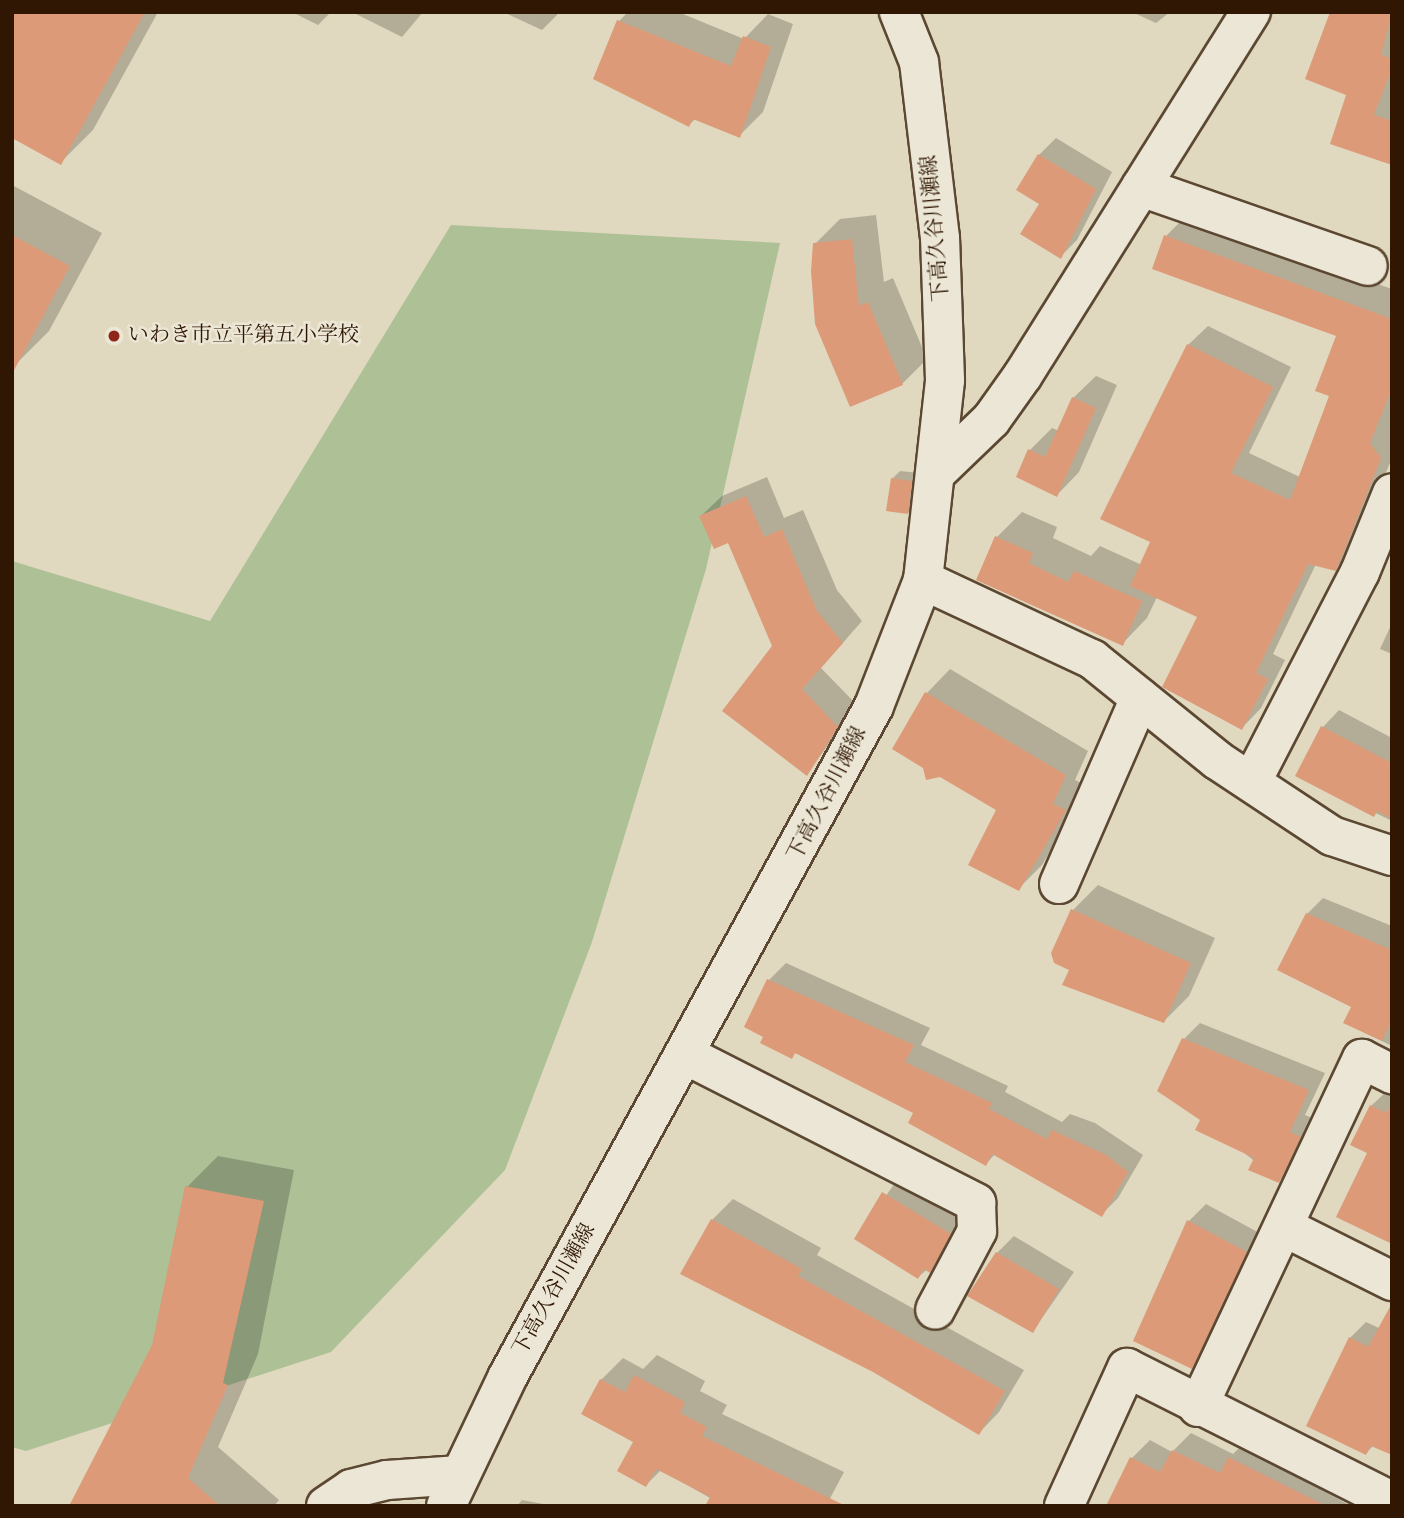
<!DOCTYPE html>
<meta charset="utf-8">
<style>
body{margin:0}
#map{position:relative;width:1404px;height:1518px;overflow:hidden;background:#e0d9bf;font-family:"Sorts Mill Goudy","Noto Serif JP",serif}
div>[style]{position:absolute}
.green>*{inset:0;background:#adc096}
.shadow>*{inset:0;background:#0003}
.building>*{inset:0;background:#dc9a78}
.roads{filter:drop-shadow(2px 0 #5c4832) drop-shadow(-2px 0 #5c4832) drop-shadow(0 2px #5c4832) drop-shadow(0 -2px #5c4832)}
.street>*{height:38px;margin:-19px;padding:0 19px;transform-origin:19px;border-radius:19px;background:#ebe6d5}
.secondary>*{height:38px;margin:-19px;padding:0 19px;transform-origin:19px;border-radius:19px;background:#ebe6d5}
.dots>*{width:19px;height:19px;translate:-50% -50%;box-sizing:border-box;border:4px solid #ebe6d5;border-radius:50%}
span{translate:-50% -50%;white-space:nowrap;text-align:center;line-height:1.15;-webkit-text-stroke:5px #ebe6d5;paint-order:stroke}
.street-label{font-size:21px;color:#301703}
.poi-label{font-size:21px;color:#301703}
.left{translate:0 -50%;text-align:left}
.frame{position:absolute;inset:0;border:14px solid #301703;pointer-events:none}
</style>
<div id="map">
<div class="green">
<div style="clip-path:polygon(451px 225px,780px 243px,706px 569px,592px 942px,505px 1170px,331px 1352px,26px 1451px,12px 1447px,12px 561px,210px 621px)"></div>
</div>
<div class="shadow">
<div style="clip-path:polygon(12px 12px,158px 12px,93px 130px,60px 163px)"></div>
<div style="clip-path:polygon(292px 12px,331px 12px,318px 25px)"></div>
<div style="clip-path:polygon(352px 12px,423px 12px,402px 37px)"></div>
<div style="clip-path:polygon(503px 12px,560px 12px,542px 30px)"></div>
<div style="clip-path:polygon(628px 12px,678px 12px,744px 39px,768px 14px,793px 24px,763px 112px,739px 136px,696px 118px,689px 125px,619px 21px)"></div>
<div style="clip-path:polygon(1132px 12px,1170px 12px,1156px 23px)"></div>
<div style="clip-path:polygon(1392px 12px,1392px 163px,1348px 94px)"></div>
<div style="clip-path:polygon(1056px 138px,1112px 172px,1077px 240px,1060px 257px,1041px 204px,1039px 155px)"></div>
<div style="clip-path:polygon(12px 185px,102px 233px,49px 331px,16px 364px)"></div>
<div style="clip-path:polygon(876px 215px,884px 282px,893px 278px,927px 359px,902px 384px,815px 244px,840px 219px)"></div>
<div style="clip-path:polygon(1185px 217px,1392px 289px,1392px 458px,1354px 550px,1335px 569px,1316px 564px,1273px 654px,1285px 660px,1261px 708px,1242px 728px,1200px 616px,1157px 597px,1147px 618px,1122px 644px,978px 579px,997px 537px,1022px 512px,1057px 527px,1053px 538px,1091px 556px,1100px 546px,1142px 565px,1153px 541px,1188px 345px,1208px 326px,1291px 367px,1249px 453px,1300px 477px,1331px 395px,1338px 335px,1166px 236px)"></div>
<div style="clip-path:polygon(1096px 376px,1117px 385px,1079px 472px,1057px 495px,1030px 450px,1052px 428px,1059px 431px,1073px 398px)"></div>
<div style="clip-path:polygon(900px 471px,919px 473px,916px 505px,908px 513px,892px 479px)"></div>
<div style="clip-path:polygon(767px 477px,784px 518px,803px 510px,837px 590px,862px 621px,821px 668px,857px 705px,807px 774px,774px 647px,729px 541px,701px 516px,722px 496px)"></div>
<div style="clip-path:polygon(1392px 623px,1392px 654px,1380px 649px)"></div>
<div style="clip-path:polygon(950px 669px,1088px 751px,1075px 780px,1088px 786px,1042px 865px,1018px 889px,998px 810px,894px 748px,927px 693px)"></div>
<div style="clip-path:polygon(1339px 710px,1392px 738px,1392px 821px,1298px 775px,1323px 727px)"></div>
<div style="clip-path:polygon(1098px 885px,1215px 938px,1189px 996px,1164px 1021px,1072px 970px,1073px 910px)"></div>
<div style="clip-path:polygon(1323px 898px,1392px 926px,1392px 1046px,1345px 1023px,1353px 1006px,1307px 914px)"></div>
<div style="clip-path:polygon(786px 963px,930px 1028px,921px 1045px,1008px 1086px,1005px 1092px,1062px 1122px,1070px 1114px,1095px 1123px,1143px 1155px,1118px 1198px,1101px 1215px,995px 1154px,986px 1164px,916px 1113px,797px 1052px,792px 1056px,769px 980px)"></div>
<div style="clip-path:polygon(1200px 1023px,1325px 1073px,1305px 1115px,1317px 1120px,1296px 1165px,1279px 1181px,1202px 1119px,1184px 1039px)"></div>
<div style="clip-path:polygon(1388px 1090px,1392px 1092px,1392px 1242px,1369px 1152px,1371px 1106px)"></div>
<div style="clip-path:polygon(218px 1156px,294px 1170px,258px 1354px,218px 1447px,279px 1500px,274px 1506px,71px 1506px,154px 1345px,187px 1187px)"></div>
<div style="clip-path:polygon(900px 1176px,966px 1216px,946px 1254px,918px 1277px,856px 1238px)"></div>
<div style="clip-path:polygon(733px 1199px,821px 1248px,817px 1255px,1024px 1370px,999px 1412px,979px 1433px,874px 1371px,712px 1220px)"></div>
<div style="clip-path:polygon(1206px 1204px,1263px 1235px,1208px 1350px,1191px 1367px,1136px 1340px,1189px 1221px)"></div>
<div style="clip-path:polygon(1014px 1236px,1074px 1272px,1033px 1331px,997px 1253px)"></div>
<div style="clip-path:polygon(1366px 1322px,1379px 1328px,1374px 1445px,1366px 1453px,1350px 1338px)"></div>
<div style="clip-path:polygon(657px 1355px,705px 1381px,700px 1391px,727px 1405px,722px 1414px,844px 1472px,826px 1506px,724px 1506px,661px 1470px,646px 1485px,635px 1441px,583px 1414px,601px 1380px,623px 1358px,643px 1369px)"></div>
<div style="clip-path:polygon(1191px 1433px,1233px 1454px,1247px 1440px,1306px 1469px,1301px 1479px,1351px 1506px,1108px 1506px,1132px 1458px,1150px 1440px,1172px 1452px)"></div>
<div style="clip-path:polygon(522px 1500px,554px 1506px,517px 1506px)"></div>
</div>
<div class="building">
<div style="clip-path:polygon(12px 12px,145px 12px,61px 165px,12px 138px)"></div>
<div style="clip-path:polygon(1330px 12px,1392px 12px,1381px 55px,1392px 59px,1392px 68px,1374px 115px,1392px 121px,1392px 165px,1330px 144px,1346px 95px,1305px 79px)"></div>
<div style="clip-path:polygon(617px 20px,731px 66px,743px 36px,771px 47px,740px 138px,693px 119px,689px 127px,593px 79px)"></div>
<div style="clip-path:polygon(1038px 154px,1096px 189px,1061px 259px,1020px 234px,1039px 204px,1016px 190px)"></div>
<div style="clip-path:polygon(12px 235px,70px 266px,12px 374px)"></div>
<div style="clip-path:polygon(1164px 235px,1392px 319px,1392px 388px,1370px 443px,1381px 458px,1336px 571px,1308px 564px,1256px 673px,1268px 679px,1242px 730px,1162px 687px,1197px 617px,1130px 586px,1150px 542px,1100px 519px,1187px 344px,1273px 387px,1231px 473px,1290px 500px,1329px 396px,1315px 391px,1336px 336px,1152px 269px)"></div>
<div style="clip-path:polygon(852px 239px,859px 306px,868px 302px,903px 385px,850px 407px,815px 324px,811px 271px,813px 243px)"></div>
<div style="clip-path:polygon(1072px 397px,1096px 408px,1057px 497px,1016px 477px,1028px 449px,1045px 457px)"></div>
<div style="clip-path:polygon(891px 478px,912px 481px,908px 514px,886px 511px)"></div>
<div style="clip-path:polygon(746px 496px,764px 537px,782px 529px,817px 611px,843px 643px,802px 689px,838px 727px,807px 776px,722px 711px,772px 646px,728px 543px,714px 549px,699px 516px)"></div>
<div style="clip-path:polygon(995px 536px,1033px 553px,1029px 563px,1068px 582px,1074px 571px,1142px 601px,1123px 646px,976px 580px)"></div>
<div style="clip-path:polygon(925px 692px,1066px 775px,1053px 804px,1066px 810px,1019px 891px,968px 865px,996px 810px,940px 777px,926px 780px,923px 768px,892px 749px)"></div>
<div style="clip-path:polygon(1321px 726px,1392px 763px,1392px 819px,1377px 811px,1374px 817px,1295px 776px)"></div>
<div style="clip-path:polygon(1071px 909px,1191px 963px,1164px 1023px,1062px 985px,1069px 970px,1054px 963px,1051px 953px)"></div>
<div style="clip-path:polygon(1306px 913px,1392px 950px,1392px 1019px,1382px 1041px,1343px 1023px,1351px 1007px,1277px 970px)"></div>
<div style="clip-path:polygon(767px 979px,914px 1045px,905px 1062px,992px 1103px,989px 1109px,1047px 1139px,1052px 1130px,1106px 1155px,1128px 1172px,1102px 1217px,992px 1154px,986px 1166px,908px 1123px,913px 1113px,795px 1053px,792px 1059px,760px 1043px,763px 1037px,744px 1027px)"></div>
<div style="clip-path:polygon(1182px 1038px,1309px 1090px,1290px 1132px,1301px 1137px,1279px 1183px,1248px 1170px,1254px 1158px,1195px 1130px,1200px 1120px,1157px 1091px)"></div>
<div style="clip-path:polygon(1392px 1101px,1392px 1244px,1336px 1217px,1367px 1153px,1350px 1145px,1370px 1105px,1386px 1113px)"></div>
<div style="clip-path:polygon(185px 1186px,264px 1201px,223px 1383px,228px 1385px,188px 1478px,220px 1506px,69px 1506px,152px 1345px)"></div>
<div style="clip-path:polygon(882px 1192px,951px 1234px,930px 1273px,924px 1269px,918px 1279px,854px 1239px)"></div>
<div style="clip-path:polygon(711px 1219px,802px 1269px,798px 1276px,1005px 1391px,979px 1435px,873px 1372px,680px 1274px)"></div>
<div style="clip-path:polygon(1187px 1220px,1247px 1252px,1192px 1369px,1133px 1341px)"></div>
<div style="clip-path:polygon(996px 1252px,1059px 1289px,1033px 1333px,967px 1296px)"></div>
<div style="clip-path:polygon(1392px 1303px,1392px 1455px,1371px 1446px,1366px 1455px,1306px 1426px,1349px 1337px,1368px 1347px)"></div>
<div style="clip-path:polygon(634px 1375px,685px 1402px,680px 1413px,707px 1427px,702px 1436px,846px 1506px,705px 1506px,710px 1497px,656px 1469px,646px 1487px,617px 1471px,633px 1442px,581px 1414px,600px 1379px,625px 1392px)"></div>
<div style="clip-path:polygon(1172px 1450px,1220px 1473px,1228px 1457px,1326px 1506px,1106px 1506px,1130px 1457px,1160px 1472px)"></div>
</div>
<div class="roads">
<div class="street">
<div style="left:1141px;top:187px;width:240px;rotate:19.2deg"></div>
<div style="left:923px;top:580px;width:187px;rotate:25.1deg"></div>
<div style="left:1092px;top:659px;width:161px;rotate:38.9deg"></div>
<div style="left:1217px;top:760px;width:138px;rotate:33.5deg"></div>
<div style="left:1332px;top:836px;width:63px;rotate:18.4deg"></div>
<div style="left:1252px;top:781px;width:235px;rotate:-62.7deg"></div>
<div style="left:1360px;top:572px;width:85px;rotate:-67.9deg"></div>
<div style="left:1059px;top:884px;width:203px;rotate:-66.5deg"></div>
<div style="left:686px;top:1055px;width:326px;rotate:27deg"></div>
<div style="left:976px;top:1203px;width:28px;rotate:88deg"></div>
<div style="left:977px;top:1231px;width:89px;rotate:118deg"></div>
<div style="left:1286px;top:1228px;width:119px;rotate:26.6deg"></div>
<div style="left:1198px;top:1407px;width:385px;rotate:-64.8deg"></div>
<div style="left:1362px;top:1059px;width:34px;rotate:27deg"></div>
<div style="left:326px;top:1506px;width:30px;rotate:-34deg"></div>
<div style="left:351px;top:1489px;width:37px;rotate:-14deg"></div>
<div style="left:387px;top:1480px;width:73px;rotate:-3.9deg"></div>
<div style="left:1064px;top:1506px;width:152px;rotate:-65.5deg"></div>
<div style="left:1127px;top:1368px;width:297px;rotate:26.7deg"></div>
</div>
<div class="secondary">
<div style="left:940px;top:469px;width:71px;rotate:-43.9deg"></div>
<div style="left:991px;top:420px;width:55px;rotate:-54.6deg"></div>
<div style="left:1023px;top:375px;width:429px;rotate:-57.9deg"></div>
<div style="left:446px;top:1506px;width:144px;rotate:-64.5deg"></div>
<div style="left:508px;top:1376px;width:763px;rotate:-61.35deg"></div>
<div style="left:874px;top:706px;width:135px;rotate:-68.7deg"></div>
<div style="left:923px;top:580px;width:201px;rotate:-83.7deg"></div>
<div style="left:945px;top:380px;width:142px;rotate:-92deg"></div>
<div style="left:940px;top:238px;width:177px;rotate:-96.8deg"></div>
<div style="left:919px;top:62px;width:54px;rotate:-111.8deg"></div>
</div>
</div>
<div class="dots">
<div style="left:114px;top:336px;background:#8f2418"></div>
</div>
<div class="street-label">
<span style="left:936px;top:228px;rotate:-95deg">下高久谷川瀬線</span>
<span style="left:828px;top:794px;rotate:-63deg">下高久谷川瀬線</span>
<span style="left:555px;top:1290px;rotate:-61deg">下高久谷川瀬線</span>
</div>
<div class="poi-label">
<span class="left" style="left:128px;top:336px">いわき市立平第五小学校</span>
</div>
<div class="frame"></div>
</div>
